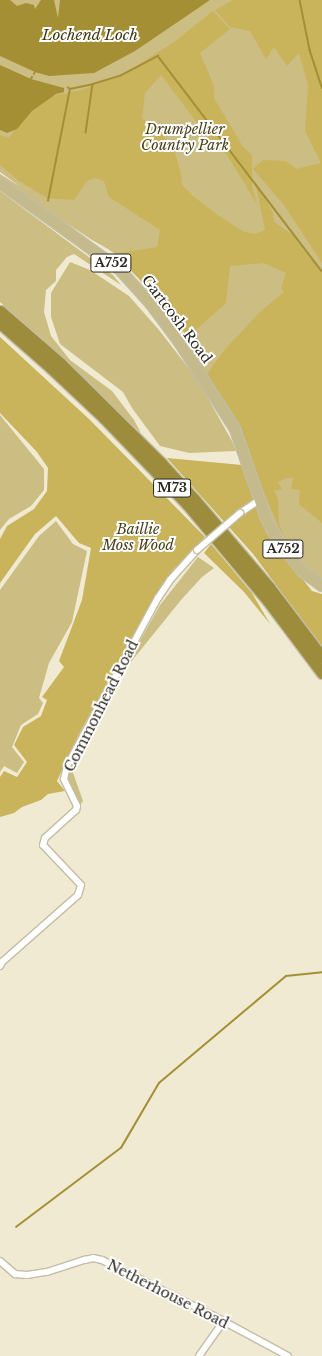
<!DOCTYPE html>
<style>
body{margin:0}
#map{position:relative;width:322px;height:1356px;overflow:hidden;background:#f0ead2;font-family:"Libre Baskerville",serif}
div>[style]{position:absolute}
.green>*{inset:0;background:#ccbd82}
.forest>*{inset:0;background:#c9b45c}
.water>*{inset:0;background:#a48f35}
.stream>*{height:1.5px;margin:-0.75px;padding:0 0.75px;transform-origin:0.75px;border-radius:0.75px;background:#a48f35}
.roads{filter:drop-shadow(1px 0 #c2bda6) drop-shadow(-1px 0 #c2bda6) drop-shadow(0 1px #c2bda6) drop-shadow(0 -1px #c2bda6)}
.minor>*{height:6px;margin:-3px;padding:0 3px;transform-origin:3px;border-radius:3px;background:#fff}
.primary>*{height:10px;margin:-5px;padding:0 5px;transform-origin:5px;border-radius:5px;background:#c5ba8b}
.motorway>*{height:11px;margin:-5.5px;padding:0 5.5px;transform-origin:5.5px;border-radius:5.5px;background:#9e8c3d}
.bridges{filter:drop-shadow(1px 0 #c2bda6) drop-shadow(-1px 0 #c2bda6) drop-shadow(0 1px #c2bda6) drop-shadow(0 -1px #c2bda6)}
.minor-bridge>*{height:6px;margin:-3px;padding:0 3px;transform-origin:3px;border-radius:3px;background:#fff}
span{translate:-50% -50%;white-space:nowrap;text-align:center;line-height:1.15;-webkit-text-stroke:4px #fff;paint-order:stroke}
.shield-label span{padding:1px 3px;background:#fff;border:1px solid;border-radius:3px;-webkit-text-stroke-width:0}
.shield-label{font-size:13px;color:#29271e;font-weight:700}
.park-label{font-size:14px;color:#483f19;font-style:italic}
.street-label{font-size:14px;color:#29271e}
.water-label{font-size:15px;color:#433a13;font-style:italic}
</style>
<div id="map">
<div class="green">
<div style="clip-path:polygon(0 0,322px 0,322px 580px,297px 560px,281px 536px,269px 512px,231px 415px,147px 277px,108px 249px,92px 240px,0 180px,0 174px,21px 187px,0 172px)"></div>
<div style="clip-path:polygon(0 191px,113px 275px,121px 285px,74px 254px,67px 257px,56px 270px,56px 281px,46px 290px,44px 312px,51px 336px,70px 360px,112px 391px,134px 420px,141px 433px,0 302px)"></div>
<div style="clip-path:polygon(70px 262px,90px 270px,129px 296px,159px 330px,197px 379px,232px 441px,236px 451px,189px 453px,160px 446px,132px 408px,123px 392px,60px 344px,51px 317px,51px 293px)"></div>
<div style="clip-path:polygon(0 415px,44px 469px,44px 490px,31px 506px,9px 519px,0 530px)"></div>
<div style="clip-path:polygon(56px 521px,73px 544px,87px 551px,72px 622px,49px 663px,39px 698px,43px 703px,38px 714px,21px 725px,12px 747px,24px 762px,17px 773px,4px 766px,0 772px,0 590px,39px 536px)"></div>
<div style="clip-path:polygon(198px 557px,214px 568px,202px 577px,181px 600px,122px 673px,105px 703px,97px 723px,72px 770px,83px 801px,80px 805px,68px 778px,70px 767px,93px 724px,160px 605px)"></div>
</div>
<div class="forest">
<div style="clip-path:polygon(233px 0,322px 0,322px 263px,284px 205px,253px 169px,263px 160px,286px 161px,296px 169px,321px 163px,305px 131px,308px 85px,299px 53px,287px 66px,274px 47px,266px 59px,250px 31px,230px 27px,215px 10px)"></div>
<div style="clip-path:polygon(213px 11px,230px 29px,200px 53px,214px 86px,214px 98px,243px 147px,252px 155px,252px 186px,257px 204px,227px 155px,210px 140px,161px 75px,145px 93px,142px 118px,159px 131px,174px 149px,181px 174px,182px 185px,193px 196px,219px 216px,244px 232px,256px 234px,265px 230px,255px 181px,273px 213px,274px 222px,297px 238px,298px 243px,322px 272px,322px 523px,299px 504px,300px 490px,291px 489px,293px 478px,286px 478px,278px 482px,282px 489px,274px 491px,278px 499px,279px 523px,284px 536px,278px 526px,230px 411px,207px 374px,226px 348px,262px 310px,284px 292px,281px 288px,286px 273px,264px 263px,230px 266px,226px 303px,187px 338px,173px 318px,154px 299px,139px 279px,115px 254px,157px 247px,160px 230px,109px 197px,104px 181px,95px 178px,87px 181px,74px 200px,47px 198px,19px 181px,0 165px,0 135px,9px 138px,36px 99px,81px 90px,122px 75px,174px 42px)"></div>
<div style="clip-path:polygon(0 337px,89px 419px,205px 537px,173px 570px,160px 588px,78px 736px,57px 781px,65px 791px,48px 794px,41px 800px,22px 807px,14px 813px,0 817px,0 777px,4px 771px,17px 777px,27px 762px,14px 745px,23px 727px,41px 716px,47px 700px,42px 697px,64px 667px,59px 661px,82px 600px,91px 548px,79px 543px,56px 516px,35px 534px,0 583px,0 539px,7px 526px,34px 509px,47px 491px,48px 468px,37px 452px,0 413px)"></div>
<div style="clip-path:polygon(167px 458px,242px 465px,266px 532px,312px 591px,322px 594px,322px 647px,253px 554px)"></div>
<div style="clip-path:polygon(211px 544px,252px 593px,270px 624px,244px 592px,204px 553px)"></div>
</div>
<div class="water">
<div style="clip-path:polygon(0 0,10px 0,17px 6px,26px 3px,34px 5px,35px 9px,41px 0,54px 0,58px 18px,60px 0,210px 0,135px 51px,94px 73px,49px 76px,35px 72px,0 56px)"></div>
<div style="clip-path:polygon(0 65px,31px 79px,64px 88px,64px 92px,56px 94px,32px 111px,17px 129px,7px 133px,0 130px)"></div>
</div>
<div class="stream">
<div style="left:300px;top:0;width:51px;rotate:78.7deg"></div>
<div style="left:310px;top:50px;width:40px;rotate:72deg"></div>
<div style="left:34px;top:74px;width:2px;rotate:-63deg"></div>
<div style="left:31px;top:79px;width:2px;rotate:-63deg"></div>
<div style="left:93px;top:84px;width:28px;rotate:-17deg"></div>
<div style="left:120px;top:76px;width:43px;rotate:-27.8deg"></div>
<div style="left:158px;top:56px;width:270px;rotate:52.7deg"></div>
<div style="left:70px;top:89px;width:24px;rotate:-12deg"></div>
<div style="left:93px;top:84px;width:49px;rotate:98.1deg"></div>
<div style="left:48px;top:201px;width:114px;rotate:-78.9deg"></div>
<div style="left:70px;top:89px;width:2px;rotate:-153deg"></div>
<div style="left:16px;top:1227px;width:131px;rotate:-37deg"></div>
<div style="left:121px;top:1148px;width:75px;rotate:-59.7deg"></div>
<div style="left:159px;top:1083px;width:166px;rotate:-40.1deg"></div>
<div style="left:286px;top:976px;width:36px;rotate:-6deg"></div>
</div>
<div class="roads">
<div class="minor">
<div style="left:240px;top:513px;width:23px;rotate:-34deg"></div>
<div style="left:0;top:966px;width:4px;rotate:-63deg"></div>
<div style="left:2px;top:962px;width:101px;rotate:-41.4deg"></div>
<div style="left:78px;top:895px;width:10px;rotate:-73deg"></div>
<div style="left:81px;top:885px;width:55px;rotate:-133.5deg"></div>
<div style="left:43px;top:845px;width:7px;rotate:-74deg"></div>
<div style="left:45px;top:838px;width:42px;rotate:-42.1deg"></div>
<div style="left:76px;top:810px;width:4px;rotate:-76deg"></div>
<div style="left:77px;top:806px;width:30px;rotate:-116deg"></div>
<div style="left:64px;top:779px;width:13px;rotate:-77deg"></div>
<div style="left:67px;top:766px;width:191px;rotate:-61.6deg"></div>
<div style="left:158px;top:598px;width:22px;rotate:-56deg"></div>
<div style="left:170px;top:580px;width:40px;rotate:-48deg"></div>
<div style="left:0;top:1261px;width:20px;rotate:41deg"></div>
<div style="left:15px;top:1274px;width:12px;rotate:5deg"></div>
<div style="left:27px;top:1275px;width:20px;rotate:-9deg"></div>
<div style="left:47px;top:1272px;width:40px;rotate:-18deg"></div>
<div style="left:85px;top:1260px;width:8px;rotate:-14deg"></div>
<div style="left:93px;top:1258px;width:9px;rotate:13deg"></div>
<div style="left:102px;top:1260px;width:123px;rotate:26.6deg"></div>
<div style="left:212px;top:1315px;width:86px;rotate:28.3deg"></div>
<div style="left:199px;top:1356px;width:42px;rotate:-54.8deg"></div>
</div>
<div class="primary">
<div style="left:0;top:183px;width:148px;rotate:35.9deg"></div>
<div style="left:120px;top:270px;width:45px;rotate:47.7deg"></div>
<div style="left:150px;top:303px;width:49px;rotate:53.4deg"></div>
<div style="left:179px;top:342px;width:103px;rotate:57.2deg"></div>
<div style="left:235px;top:429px;width:94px;rotate:70.8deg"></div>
<div style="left:266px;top:518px;width:26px;rotate:62deg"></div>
<div style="left:278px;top:541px;width:40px;rotate:51deg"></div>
<div style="left:303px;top:572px;width:24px;rotate:36deg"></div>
</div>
<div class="motorway">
<div style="left:0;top:311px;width:79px;rotate:40.9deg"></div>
<div style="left:60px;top:363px;width:142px;rotate:44.7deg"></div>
<div style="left:161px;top:463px;width:49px;rotate:47.5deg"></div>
<div style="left:194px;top:499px;width:116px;rotate:49.6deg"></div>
<div style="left:269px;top:587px;width:88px;rotate:52.9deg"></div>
<div style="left:0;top:323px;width:68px;rotate:41.4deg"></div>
<div style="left:51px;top:368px;width:73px;rotate:43.3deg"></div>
<div style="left:104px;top:418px;width:120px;rotate:46deg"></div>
<div style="left:187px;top:504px;width:126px;rotate:50.1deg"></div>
<div style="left:268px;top:601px;width:90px;rotate:53.1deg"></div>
</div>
</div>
<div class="bridges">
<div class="minor-bridge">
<div style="left:197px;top:550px;width:57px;rotate:-40.7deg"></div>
</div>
</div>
<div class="shield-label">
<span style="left:111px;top:263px">A752</span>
<span style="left:172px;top:488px">M73</span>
<span style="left:283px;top:549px">A752</span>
</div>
<div class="park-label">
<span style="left:185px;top:137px">Drumpellier<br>Country Park</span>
<span style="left:138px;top:537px">Baillie<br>Moss Wood</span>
</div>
<div class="street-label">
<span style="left:177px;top:319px;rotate:53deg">Gartcosh Road</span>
<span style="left:101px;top:706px;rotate:-63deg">Commonhead Road</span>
<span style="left:168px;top:1294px;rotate:27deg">Netherhouse Road</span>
</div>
<div class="water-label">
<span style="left:90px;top:35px">Lochend Loch</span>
</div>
</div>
